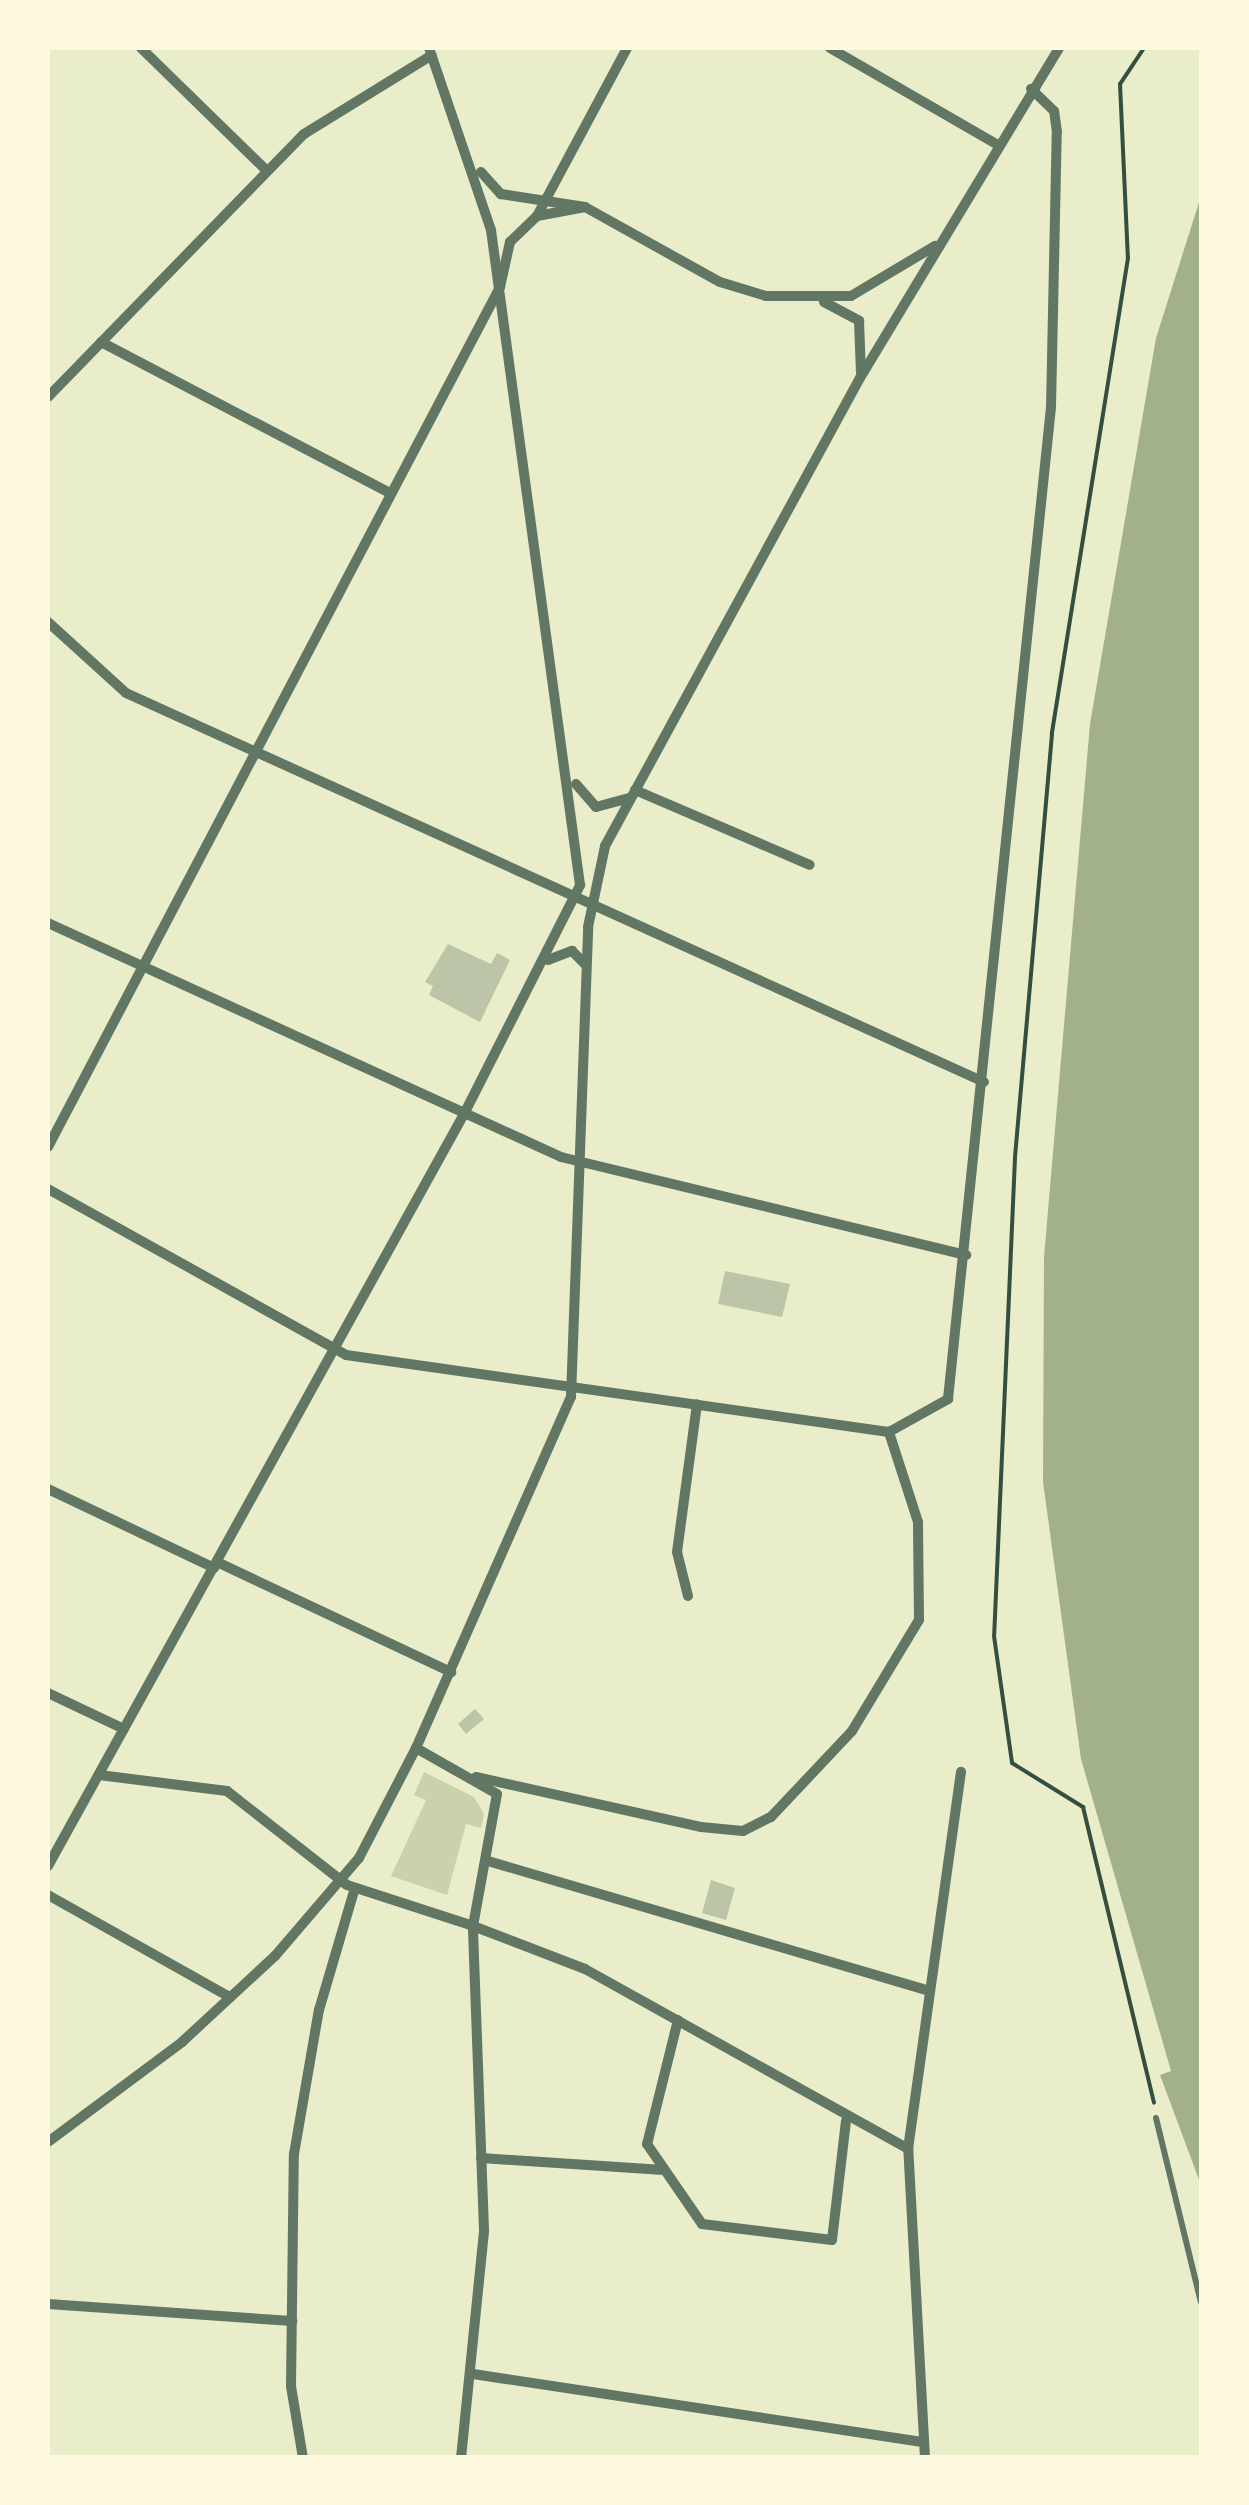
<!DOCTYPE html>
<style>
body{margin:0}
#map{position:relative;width:1249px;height:2505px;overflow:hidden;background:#e9edc9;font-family:"PT Sans",sans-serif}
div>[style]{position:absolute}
.green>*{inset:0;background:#cad2ad}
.water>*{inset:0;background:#a3b18a}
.building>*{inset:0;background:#bcc5a7}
.path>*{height:4px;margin:-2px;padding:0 2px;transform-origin:2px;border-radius:2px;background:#344e41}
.service>*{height:6px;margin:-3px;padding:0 3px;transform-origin:3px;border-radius:3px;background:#617663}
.minor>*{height:10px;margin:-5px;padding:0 5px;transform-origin:5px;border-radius:5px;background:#617663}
span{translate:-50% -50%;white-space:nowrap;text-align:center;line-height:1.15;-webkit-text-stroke:8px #fefae0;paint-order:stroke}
.frame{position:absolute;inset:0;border:50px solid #fefae0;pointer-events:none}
</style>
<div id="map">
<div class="green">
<div style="clip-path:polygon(424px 1772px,474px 1797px,484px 1814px,481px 1828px,466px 1824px,447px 1895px,391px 1876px,426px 1800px,414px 1795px)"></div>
</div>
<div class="water">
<div style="clip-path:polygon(1201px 196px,1201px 2185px,1160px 2075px,1171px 2071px,1081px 1759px,1043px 1482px,1044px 1257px,1090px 724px,1156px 338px)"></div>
</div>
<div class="building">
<div style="clip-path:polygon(448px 944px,491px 964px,497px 953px,510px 960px,480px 1022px,429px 995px,433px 986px,425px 982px)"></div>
<div style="clip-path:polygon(725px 1271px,790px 1284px,782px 1317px,718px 1304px)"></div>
<div style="clip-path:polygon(475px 1709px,484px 1719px,466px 1734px,458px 1724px)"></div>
<div style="clip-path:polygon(711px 1880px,735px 1888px,726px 1920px,702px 1913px)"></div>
</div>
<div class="path">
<div style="left:1144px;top:48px;width:43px;rotate:123.7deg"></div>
<div style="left:1120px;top:84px;width:174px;rotate:87.4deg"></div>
<div style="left:1128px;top:258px;width:482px;rotate:99.1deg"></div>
<div style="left:1052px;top:734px;width:426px;rotate:95deg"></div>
<div style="left:1015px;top:1158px;width:478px;rotate:92.5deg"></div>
<div style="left:994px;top:1636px;width:128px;rotate:81.9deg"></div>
<div style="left:1012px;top:1763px;width:84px;rotate:31.8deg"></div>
<div style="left:1083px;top:1807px;width:304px;rotate:76.5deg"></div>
</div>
<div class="service">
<div style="left:1156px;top:2118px;width:189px;rotate:76.3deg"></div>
</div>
<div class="minor">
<div style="left:141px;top:48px;width:176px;rotate:44.3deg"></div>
<div style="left:830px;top:48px;width:192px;rotate:30deg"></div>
<div style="left:481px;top:172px;width:30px;rotate:48deg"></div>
<div style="left:501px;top:194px;width:85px;rotate:8.8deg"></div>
<div style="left:585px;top:207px;width:154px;rotate:29.1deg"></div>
<div style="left:720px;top:282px;width:48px;rotate:16.9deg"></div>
<div style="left:766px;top:296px;width:85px"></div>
<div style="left:851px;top:296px;width:98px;rotate:-30.8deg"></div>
<div style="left:537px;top:216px;width:191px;rotate:-61.8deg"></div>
<div style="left:824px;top:302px;width:40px;rotate:28deg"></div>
<div style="left:859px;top:321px;width:51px;rotate:87.8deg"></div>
<div style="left:101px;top:342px;width:326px;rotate:27.6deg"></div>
<div style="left:48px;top:397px;width:367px;rotate:-45.8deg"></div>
<div style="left:304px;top:134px;width:150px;rotate:-31.7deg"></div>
<div style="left:48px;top:622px;width:105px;rotate:42.3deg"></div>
<div style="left:126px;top:693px;width:942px;rotate:24.39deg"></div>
<div style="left:576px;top:784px;width:30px;rotate:49deg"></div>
<div style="left:596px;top:807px;width:34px;rotate:-15deg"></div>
<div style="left:635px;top:790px;width:190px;rotate:23.2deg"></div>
<div style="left:48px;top:923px;width:564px;rotate:24.52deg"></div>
<div style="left:561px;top:1157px;width:417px;rotate:13.6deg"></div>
<div style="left:548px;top:960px;width:26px;rotate:-21deg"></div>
<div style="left:572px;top:951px;width:20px;rotate:45deg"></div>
<div style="left:48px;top:1147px;width:972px;rotate:-62.27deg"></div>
<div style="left:500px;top:287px;width:46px;rotate:-77.5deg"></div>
<div style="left:510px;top:242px;width:37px;rotate:-44deg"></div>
<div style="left:537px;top:216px;width:49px;rotate:-10.6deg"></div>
<div style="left:48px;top:1189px;width:341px;rotate:29.1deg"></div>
<div style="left:346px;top:1355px;width:548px;rotate:8.07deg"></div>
<div style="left:889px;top:1432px;width:68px;rotate:-29.2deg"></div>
<div style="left:948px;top:1399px;width:997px;rotate:-84.07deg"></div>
<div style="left:1051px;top:407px;width:275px;rotate:-88.8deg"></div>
<div style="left:1057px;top:132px;width:21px;rotate:-98deg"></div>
<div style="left:1054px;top:111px;width:32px;rotate:-136deg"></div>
<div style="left:48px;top:1489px;width:184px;rotate:25.4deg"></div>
<div style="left:217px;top:1562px;width:259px;rotate:25.2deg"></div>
<div style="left:688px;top:1596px;width:45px;rotate:-104deg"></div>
<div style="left:677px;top:1552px;width:149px;rotate:-82.3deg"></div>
<div style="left:48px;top:1693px;width:84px;rotate:25.3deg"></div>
<div style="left:99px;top:1775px;width:129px;rotate:7.1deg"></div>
<div style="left:227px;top:1791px;width:152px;rotate:38.1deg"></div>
<div style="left:347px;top:1885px;width:133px;rotate:18deg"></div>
<div style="left:473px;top:1926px;width:134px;rotate:-79.7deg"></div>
<div style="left:497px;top:1794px;width:93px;rotate:-150.4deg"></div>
<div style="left:476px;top:1777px;width:230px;rotate:12.5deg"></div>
<div style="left:701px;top:1827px;width:42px;rotate:5.4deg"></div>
<div style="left:743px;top:1831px;width:31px;rotate:-27deg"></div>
<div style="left:771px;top:1817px;width:118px;rotate:-46.7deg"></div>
<div style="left:852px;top:1731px;width:130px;rotate:-58.9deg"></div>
<div style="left:919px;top:1620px;width:98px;rotate:-90.6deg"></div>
<div style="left:918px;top:1522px;width:95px;rotate:-107.9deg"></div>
<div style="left:488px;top:1861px;width:460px;rotate:16.4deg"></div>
<div style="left:48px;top:1866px;width:859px;rotate:-61.05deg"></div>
<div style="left:464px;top:1114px;width:257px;rotate:-63.1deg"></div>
<div style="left:580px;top:885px;width:661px;rotate:-97.74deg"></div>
<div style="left:491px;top:230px;width:192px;rotate:-108.8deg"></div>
<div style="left:48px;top:1895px;width:209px;rotate:29.3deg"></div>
<div style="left:678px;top:2020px;width:128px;rotate:104deg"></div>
<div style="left:647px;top:2144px;width:97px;rotate:55.5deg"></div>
<div style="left:702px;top:2224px;width:131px;rotate:7deg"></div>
<div style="left:832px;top:2240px;width:120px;rotate:-83.3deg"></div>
<div style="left:48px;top:2142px;width:167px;rotate:-36.7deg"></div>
<div style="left:182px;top:2042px;width:127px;rotate:-42.8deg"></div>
<div style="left:275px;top:1956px;width:129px;rotate:-49.4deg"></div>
<div style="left:359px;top:1858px;width:124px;rotate:-62.6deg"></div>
<div style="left:416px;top:1748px;width:384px;rotate:-66.2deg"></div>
<div style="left:571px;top:1397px;width:470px;rotate:-87.9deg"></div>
<div style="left:588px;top:927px;width:83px;rotate:-78.1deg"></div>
<div style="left:605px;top:846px;width:533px;rotate:-61.42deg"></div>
<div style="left:860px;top:378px;width:385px;rotate:-58.9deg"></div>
<div style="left:481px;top:2158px;width:179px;rotate:3.8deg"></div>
<div style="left:48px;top:2304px;width:245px;rotate:4deg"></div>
<div style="left:473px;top:2374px;width:456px;rotate:8.6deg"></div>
<div style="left:303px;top:2458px;width:73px;rotate:-99.5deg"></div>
<div style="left:291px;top:2386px;width:232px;rotate:-89.3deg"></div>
<div style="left:294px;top:2154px;width:146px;rotate:-80.2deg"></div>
<div style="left:319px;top:2010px;width:127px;rotate:-73.6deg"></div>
<div style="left:461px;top:2458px;width:229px;rotate:-84.2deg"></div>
<div style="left:484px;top:2230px;width:304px;rotate:-92.1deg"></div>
<div style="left:473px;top:1926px;width:120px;rotate:21deg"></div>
<div style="left:585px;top:1969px;width:370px;rotate:29.1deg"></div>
<div style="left:925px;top:2458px;width:309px;rotate:-93.1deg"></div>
<div style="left:908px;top:2149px;width:381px;rotate:-82deg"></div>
</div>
<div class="frame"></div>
</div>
